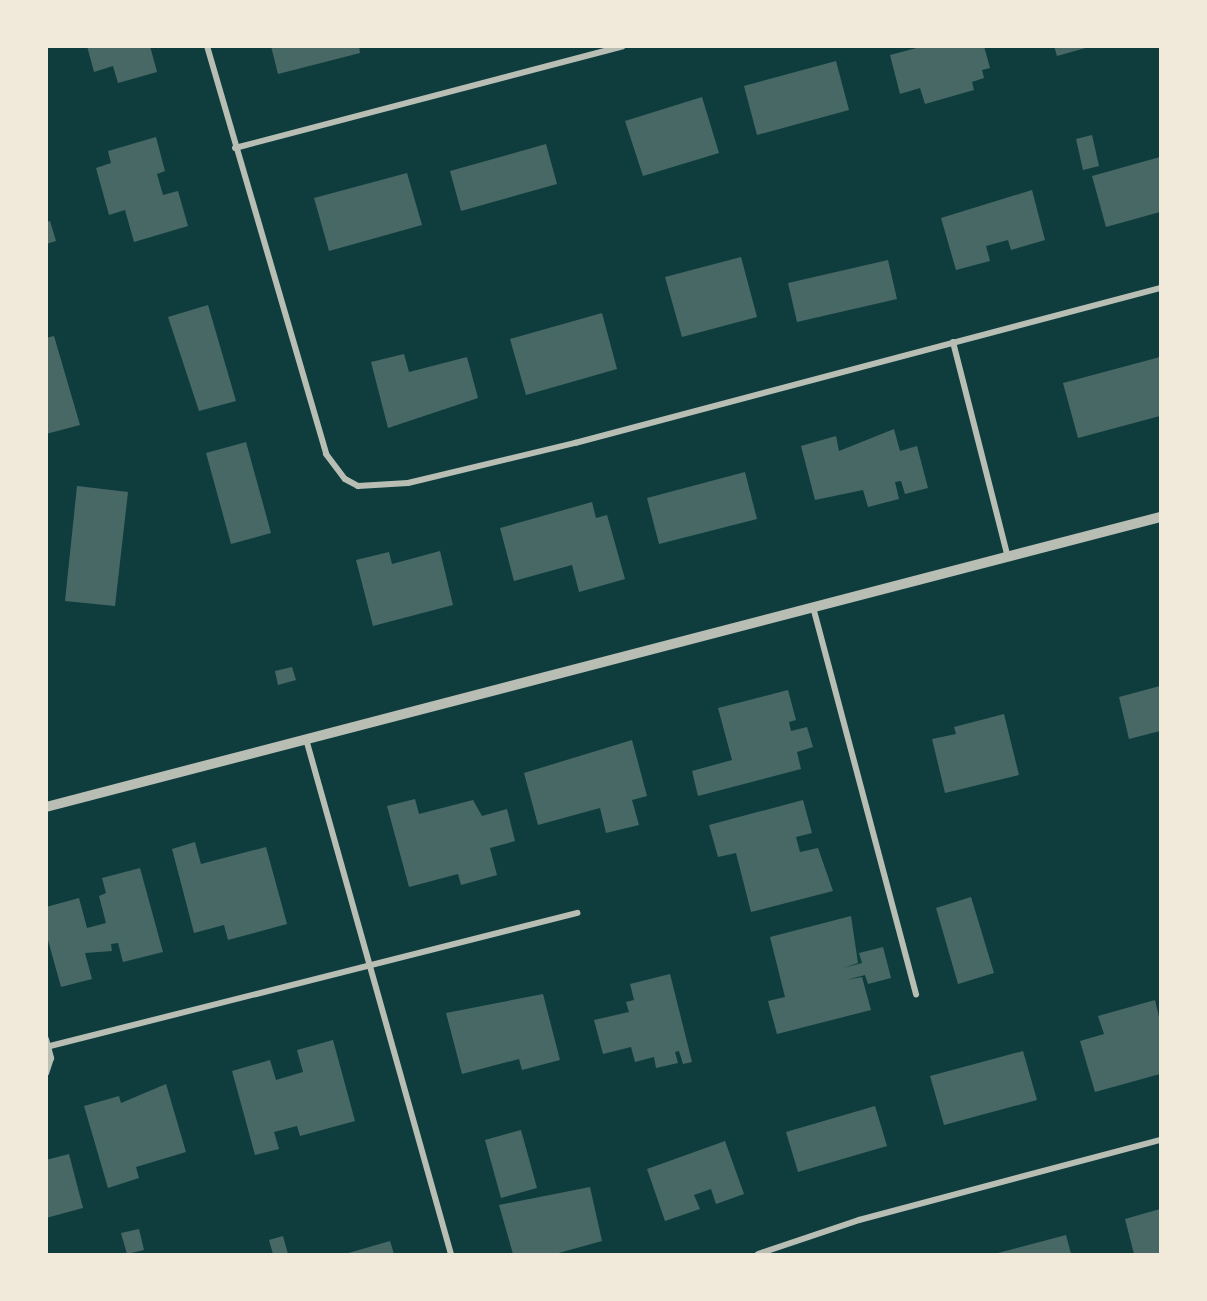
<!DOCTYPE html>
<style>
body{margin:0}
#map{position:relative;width:1207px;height:1301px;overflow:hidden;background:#0f3d3e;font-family:Manrope,sans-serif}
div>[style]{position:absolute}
.building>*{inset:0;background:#486865}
.minor>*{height:6px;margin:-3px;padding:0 3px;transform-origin:3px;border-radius:3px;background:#b8beb3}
.tertiary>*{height:10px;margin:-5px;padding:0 5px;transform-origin:5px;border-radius:5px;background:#b8beb3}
span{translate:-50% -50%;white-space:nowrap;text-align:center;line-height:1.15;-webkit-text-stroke:6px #f1e9da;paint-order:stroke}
.frame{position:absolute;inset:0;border:48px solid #f1e9da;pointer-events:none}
</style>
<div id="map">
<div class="building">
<div style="clip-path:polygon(87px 46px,150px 46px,157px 72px,118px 83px,113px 66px,94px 72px)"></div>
<div style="clip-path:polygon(271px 46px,359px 46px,360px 53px,278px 74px)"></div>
<div style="clip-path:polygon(924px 46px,984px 46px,990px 68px,982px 70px,984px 78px,972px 82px,974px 90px,925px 104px,920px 88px,900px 94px,890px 55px)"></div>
<div style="clip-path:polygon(1054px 46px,1089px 46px,1089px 47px,1057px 56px)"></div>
<div style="clip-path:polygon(836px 61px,849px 110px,757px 135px,744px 86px)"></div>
<div style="clip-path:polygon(702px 97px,719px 153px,643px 176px,625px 121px)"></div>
<div style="clip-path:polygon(1092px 135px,1099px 166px,1083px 170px,1076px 139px)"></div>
<div style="clip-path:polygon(156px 137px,165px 171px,157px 174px,163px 195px,178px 191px,188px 226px,134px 242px,125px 210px,109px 215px,96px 168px,111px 163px,108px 151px)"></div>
<div style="clip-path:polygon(546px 144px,557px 184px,461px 211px,450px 171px)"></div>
<div style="clip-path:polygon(1160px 157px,1160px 212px,1106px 227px,1092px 176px)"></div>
<div style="clip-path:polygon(407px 173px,422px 225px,329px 251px,314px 198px)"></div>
<div style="clip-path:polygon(1032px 190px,1045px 240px,1011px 250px,1008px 240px,986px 246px,990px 261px,956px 270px,941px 218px)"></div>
<div style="clip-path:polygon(50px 221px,56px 241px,46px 244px,46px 222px)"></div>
<div style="clip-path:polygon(741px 257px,757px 317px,682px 337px,665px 277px)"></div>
<div style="clip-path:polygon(888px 260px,897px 299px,797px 322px,788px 283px)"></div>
<div style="clip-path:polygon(208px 305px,236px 401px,199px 411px,168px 317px)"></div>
<div style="clip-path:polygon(602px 313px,617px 369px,526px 395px,510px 339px)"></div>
<div style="clip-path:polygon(54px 336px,80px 425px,46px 434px,46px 338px)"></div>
<div style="clip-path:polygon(404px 354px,409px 372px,467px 357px,478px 398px,388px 428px,371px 362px)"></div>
<div style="clip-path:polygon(1160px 357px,1160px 416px,1078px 438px,1063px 383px)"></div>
<div style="clip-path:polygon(894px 429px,900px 451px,917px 446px,928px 488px,905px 494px,901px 481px,895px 482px,899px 499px,868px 507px,863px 490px,815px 500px,801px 446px,836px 436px,839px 451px)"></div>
<div style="clip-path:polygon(246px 442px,271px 533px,231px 544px,206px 453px)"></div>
<div style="clip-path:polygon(745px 472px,757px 519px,659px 544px,647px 498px)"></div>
<div style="clip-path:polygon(77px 486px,128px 492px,115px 606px,65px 601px)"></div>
<div style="clip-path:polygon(592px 502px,596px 518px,607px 515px,625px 579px,579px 592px,572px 565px,514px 581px,500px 528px)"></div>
<div style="clip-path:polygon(440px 551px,453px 605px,373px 626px,356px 560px,389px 552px,392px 564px)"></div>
<div style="clip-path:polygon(292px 667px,296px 680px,278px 685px,275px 671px)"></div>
<div style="clip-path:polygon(1160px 686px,1160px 731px,1129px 739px,1119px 697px)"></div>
<div style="clip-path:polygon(788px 690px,796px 720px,789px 722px,791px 731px,807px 727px,813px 747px,797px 752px,801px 769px,698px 796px,692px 771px,732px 760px,718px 708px)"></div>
<div style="clip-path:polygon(1004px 714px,1019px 775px,945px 793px,932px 739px,956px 734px,954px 727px)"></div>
<div style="clip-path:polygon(632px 740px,647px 796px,632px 800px,639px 825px,606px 833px,600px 808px,538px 825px,524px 773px)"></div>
<div style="clip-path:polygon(415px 799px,419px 814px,473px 800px,482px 816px,507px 809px,515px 841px,490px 848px,497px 875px,461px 885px,458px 874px,409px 887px,387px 806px)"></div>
<div style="clip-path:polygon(803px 800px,812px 833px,796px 837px,800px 852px,818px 848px,833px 891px,751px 912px,736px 853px,718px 857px,709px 825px)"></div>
<div style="clip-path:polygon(195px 842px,201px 864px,266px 847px,287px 924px,228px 940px,224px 925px,194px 933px,172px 849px)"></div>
<div style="clip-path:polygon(140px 868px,163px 952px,123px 962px,118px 943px,111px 944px,112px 951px,85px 953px,92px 979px,61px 987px,46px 933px,46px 907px,79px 898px,87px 928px,106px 923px,99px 896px,106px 893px,102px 878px)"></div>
<div style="clip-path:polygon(971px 897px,994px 973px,958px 984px,936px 908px)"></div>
<div style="clip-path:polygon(851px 916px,858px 963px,843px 968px,862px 963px,859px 953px,883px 947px,891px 978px,868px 984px,865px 975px,846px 980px,862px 977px,871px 1010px,777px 1034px,768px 1001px,785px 997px,770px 937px)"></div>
<div style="clip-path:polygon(670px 974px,692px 1062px,683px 1064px,679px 1051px,675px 1052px,678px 1063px,656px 1068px,654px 1057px,635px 1062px,631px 1047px,603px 1054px,594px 1020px,629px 1012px,626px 1002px,634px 1000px,630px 984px)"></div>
<div style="clip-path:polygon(543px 994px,560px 1060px,522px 1070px,519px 1059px,462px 1074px,446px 1013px)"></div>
<div style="clip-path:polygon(1155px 1000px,1160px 1021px,1160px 1074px,1095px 1092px,1080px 1041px,1104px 1034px,1098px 1016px)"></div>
<div style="clip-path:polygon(333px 1040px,355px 1121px,300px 1136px,297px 1126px,274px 1132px,279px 1149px,255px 1155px,232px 1071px,270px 1060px,276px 1080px,303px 1072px,297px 1050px)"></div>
<div style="clip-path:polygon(1023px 1051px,1037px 1100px,944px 1125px,930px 1076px)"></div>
<div style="clip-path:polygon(166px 1084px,186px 1152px,136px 1167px,139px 1178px,108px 1188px,84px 1106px,119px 1096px,121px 1103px)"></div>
<div style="clip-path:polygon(875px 1106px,887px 1146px,798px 1172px,786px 1132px)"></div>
<div style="clip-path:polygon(521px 1130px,537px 1188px,501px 1198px,485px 1140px)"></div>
<div style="clip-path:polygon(725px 1141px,744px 1194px,716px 1204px,711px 1189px,694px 1195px,700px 1209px,665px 1221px,647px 1169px)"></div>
<div style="clip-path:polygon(69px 1154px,83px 1208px,46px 1218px,46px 1160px)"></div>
<div style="clip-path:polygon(590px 1187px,602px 1241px,555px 1254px,513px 1254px,499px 1205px)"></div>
<div style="clip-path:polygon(1160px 1209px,1160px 1254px,1134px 1254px,1125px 1219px)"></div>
<div style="clip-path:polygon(139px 1229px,144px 1250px,127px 1254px,121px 1233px)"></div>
<div style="clip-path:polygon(1066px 1235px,1071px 1254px,994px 1254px)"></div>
<div style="clip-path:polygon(283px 1236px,288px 1254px,273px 1254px,269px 1240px)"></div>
<div style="clip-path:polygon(390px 1241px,394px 1254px,345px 1254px)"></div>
</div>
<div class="minor">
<div style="left:207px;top:46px;width:425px;rotate:73.7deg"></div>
<div style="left:326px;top:454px;width:31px;rotate:53deg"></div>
<div style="left:345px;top:479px;width:15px;rotate:28deg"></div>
<div style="left:358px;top:486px;width:50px;rotate:-3.4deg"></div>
<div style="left:408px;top:483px;width:172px;rotate:-13.5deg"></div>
<div style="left:575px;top:443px;width:605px;rotate:-14.84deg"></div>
<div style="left:235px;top:148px;width:401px;rotate:-14.7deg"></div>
<div style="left:953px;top:342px;width:222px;rotate:75.7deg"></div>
<div style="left:813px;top:607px;width:401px;rotate:75.1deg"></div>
<div style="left:306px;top:739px;width:535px;rotate:74.28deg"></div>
<div style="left:46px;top:1039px;width:20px;rotate:75deg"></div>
<div style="left:51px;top:1058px;width:16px;rotate:108deg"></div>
<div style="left:50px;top:1046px;width:544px;rotate:-14.16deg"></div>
<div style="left:758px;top:1254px;width:107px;rotate:-18.6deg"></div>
<div style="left:859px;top:1220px;width:311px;rotate:-14.9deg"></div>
</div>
<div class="tertiary">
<div style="left:46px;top:807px;width:1151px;rotate:-14.59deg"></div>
</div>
<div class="frame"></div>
</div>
